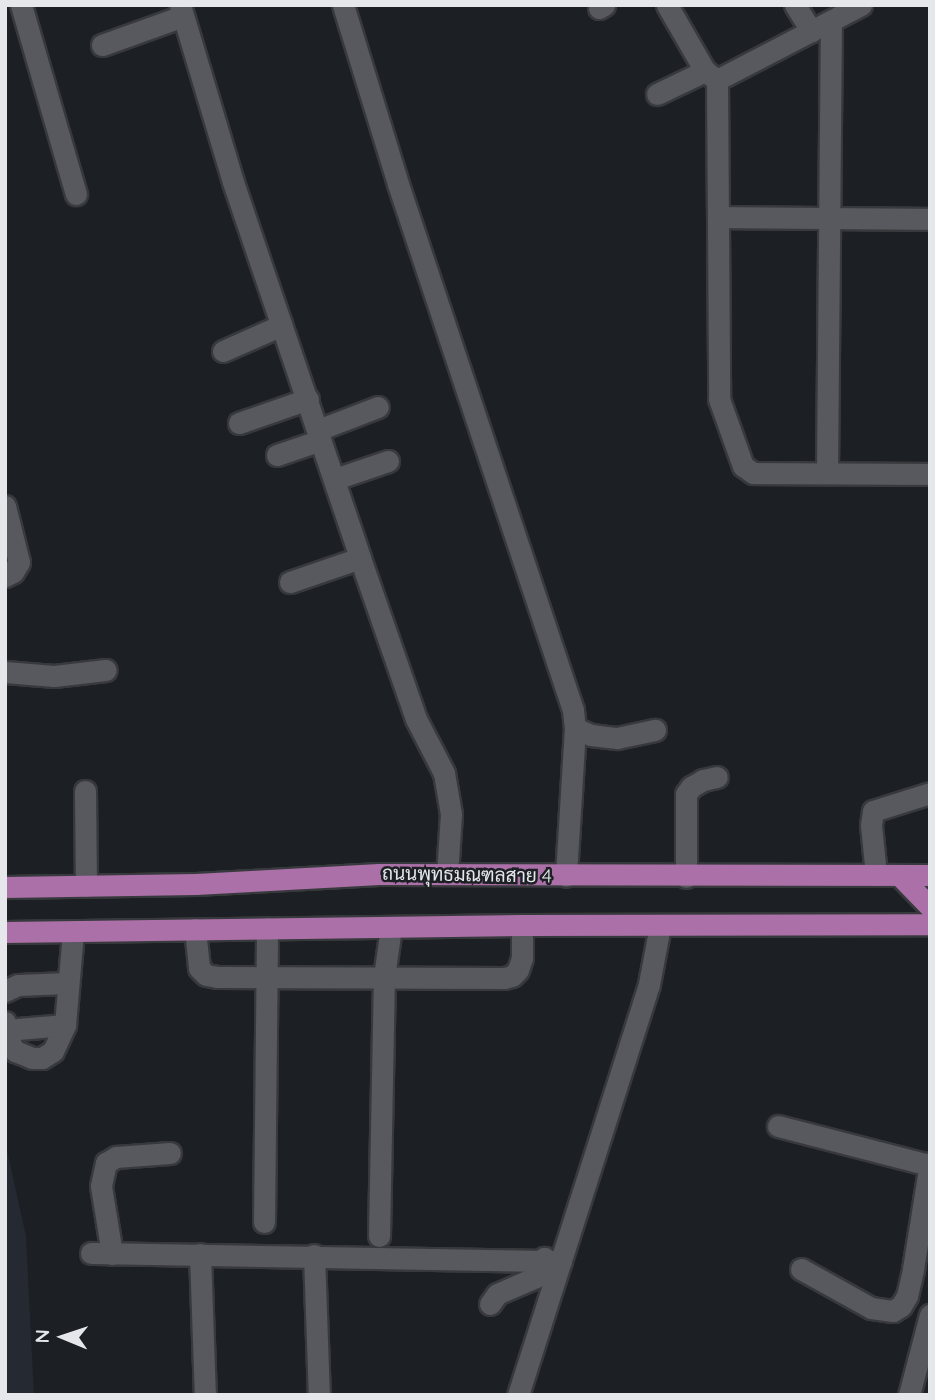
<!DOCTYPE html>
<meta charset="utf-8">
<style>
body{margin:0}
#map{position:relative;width:935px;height:1400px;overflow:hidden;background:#1c1f23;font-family:Quicksand,Sarabun,sans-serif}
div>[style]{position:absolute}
.built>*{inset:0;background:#242932}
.roads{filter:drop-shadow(2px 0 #38393d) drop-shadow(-2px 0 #38393d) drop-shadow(0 2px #38393d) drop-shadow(0 -2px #38393d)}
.minor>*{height:21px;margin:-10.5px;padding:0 10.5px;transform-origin:10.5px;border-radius:10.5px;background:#57595e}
.major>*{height:21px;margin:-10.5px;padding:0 10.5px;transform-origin:10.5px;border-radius:10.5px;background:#ab70a7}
span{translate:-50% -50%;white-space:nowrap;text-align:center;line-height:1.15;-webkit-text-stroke:5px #1c1f23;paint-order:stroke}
.street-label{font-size:19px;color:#e5e7ea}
.frame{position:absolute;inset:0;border:7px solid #e5e7ea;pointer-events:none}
.north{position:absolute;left:28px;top:1302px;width:70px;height:70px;-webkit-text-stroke:5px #1c1f23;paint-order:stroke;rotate:272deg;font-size:19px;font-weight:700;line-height:28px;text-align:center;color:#e5e7ea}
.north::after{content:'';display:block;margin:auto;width:24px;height:32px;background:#e5e7ea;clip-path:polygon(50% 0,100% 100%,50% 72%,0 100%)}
</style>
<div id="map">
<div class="built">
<div style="clip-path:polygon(5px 1141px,26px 1236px,34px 1395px,5px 1395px)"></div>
</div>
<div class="roads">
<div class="minor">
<div style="left:21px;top:5px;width:197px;rotate:73.8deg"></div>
<div style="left:180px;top:5px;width:185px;rotate:73.3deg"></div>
<div style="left:233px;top:182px;width:397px;rotate:71.3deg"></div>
<div style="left:360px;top:558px;width:170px;rotate:70.8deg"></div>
<div style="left:416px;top:719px;width:61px;rotate:62.6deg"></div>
<div style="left:444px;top:773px;width:42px;rotate:80.3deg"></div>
<div style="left:451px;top:814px;width:60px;rotate:93.8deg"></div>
<div style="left:343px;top:5px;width:187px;rotate:72.9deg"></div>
<div style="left:398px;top:184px;width:554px;rotate:71.6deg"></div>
<div style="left:573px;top:710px;width:18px;rotate:84deg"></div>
<div style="left:575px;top:728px;width:148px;rotate:93.5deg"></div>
<div style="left:667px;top:5px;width:76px;rotate:60.1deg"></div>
<div style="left:705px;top:71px;width:15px;rotate:37deg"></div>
<div style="left:795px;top:5px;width:31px;rotate:58deg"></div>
<div style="left:861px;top:5px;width:162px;rotate:152.5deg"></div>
<div style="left:717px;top:80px;width:319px;rotate:89.6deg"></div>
<div style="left:719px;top:399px;width:71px;rotate:70.3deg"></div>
<div style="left:743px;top:466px;width:12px;rotate:35deg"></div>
<div style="left:753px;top:473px;width:177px;rotate:0.3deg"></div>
<div style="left:599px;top:8px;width:6px;rotate:-31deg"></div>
<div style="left:102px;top:45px;width:86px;rotate:-19.7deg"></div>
<div style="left:657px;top:94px;width:53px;rotate:-25.6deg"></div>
<div style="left:719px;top:217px;width:211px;rotate:0.5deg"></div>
<div style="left:223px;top:351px;width:64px;rotate:-23.8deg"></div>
<div style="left:239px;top:423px;width:73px;rotate:-19.2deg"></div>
<div style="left:318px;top:430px;width:64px;rotate:-21deg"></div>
<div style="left:277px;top:455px;width:46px;rotate:-18.8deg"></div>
<div style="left:827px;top:473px;width:452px;rotate:-89.5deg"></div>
<div style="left:335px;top:479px;width:56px;rotate:-18.8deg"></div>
<div style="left:5px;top:506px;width:58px;rotate:76deg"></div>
<div style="left:19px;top:562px;width:12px;rotate:121deg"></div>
<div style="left:13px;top:572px;width:9px;rotate:153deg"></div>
<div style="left:290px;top:582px;width:74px;rotate:-18.9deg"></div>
<div style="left:5px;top:672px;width:49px;rotate:4.7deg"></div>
<div style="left:54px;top:676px;width:52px;rotate:-6.6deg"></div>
<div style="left:575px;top:728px;width:17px;rotate:24deg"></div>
<div style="left:591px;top:735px;width:26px;rotate:7deg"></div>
<div style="left:617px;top:738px;width:39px;rotate:-12deg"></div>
<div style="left:85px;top:791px;width:95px;rotate:89.4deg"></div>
<div style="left:876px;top:875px;width:50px;rotate:-95.7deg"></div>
<div style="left:871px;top:825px;width:14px;rotate:-82deg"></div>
<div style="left:873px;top:811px;width:60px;rotate:-17.5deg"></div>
<div style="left:686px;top:877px;width:83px;rotate:-90deg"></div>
<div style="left:686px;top:794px;width:9px;rotate:-54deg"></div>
<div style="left:691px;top:787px;width:14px;rotate:-30deg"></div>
<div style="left:703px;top:780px;width:14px;rotate:-12deg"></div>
<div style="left:195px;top:929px;width:39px;rotate:84deg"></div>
<div style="left:199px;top:968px;width:10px;rotate:45deg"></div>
<div style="left:206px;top:975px;width:11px;rotate:10deg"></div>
<div style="left:217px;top:977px;width:287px;rotate:0.2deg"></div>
<div style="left:504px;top:978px;width:8px;rotate:-14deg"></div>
<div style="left:512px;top:976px;width:8px;rotate:-45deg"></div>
<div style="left:518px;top:970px;width:13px;rotate:-72deg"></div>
<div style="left:522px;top:958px;width:33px;rotate:-90deg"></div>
<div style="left:5px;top:991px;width:14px;rotate:-25deg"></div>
<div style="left:18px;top:985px;width:49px;rotate:-2.3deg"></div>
<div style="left:5px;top:1022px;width:23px;rotate:77deg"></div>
<div style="left:10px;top:1044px;width:9px;rotate:54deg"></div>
<div style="left:15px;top:1051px;width:18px;rotate:22deg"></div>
<div style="left:32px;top:1058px;width:10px"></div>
<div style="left:42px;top:1058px;width:13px;rotate:-32deg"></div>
<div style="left:53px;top:1051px;width:29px;rotate:-65deg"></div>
<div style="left:65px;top:1025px;width:94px;rotate:-85.1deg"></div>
<div style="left:6px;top:1030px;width:59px;rotate:-4.8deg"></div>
<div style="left:778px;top:1126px;width:156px;rotate:14.5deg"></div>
<div style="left:264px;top:1222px;width:294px;rotate:-89.4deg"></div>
<div style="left:379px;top:1236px;width:259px;rotate:-88.9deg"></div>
<div style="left:384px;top:977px;width:50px;rotate:-82deg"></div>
<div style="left:91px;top:1253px;width:470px;rotate:1deg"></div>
<div style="left:112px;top:1254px;width:69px;rotate:-99.2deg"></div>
<div style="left:101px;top:1186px;width:24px;rotate:-78deg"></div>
<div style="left:106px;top:1163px;width:12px;rotate:-31deg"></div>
<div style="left:116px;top:1157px;width:54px;rotate:-4.2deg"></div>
<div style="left:200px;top:1254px;width:141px;rotate:88deg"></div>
<div style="left:314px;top:1255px;width:140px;rotate:88deg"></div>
<div style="left:801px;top:1269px;width:80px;rotate:29.1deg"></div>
<div style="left:871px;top:1308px;width:22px;rotate:8deg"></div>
<div style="left:893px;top:1311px;width:9px;rotate:-32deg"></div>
<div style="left:901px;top:1306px;width:12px;rotate:-59deg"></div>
<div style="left:907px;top:1296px;width:28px;rotate:-77deg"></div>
<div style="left:913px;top:1269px;width:107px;rotate:-80.9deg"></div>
<div style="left:490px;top:1304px;width:12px;rotate:-55deg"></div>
<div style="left:497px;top:1294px;width:43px;rotate:-23.6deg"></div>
<div style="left:536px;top:1277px;width:21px;rotate:-67deg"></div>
<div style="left:518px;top:1395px;width:431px;rotate:-72.3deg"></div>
<div style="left:649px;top:984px;width:59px;rotate:-79.3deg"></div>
<div style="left:909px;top:1395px;width:83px;rotate:-75.3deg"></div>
</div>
<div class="major">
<div style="left:899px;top:875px;width:45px;rotate:45.9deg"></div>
<div style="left:5px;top:887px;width:191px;rotate:-0.9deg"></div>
<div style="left:196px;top:884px;width:183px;rotate:-3.1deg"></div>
<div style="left:379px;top:874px;width:551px;rotate:0.1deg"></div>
<div style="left:5px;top:932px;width:517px;rotate:-0.78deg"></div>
<div style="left:522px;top:925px;width:408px;rotate:-0.1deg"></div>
</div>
</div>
<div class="street-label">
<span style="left:467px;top:875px;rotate:1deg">ถนนพุทธมณฑลสาย 4</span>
</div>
<div class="frame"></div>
<div class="north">N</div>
</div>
